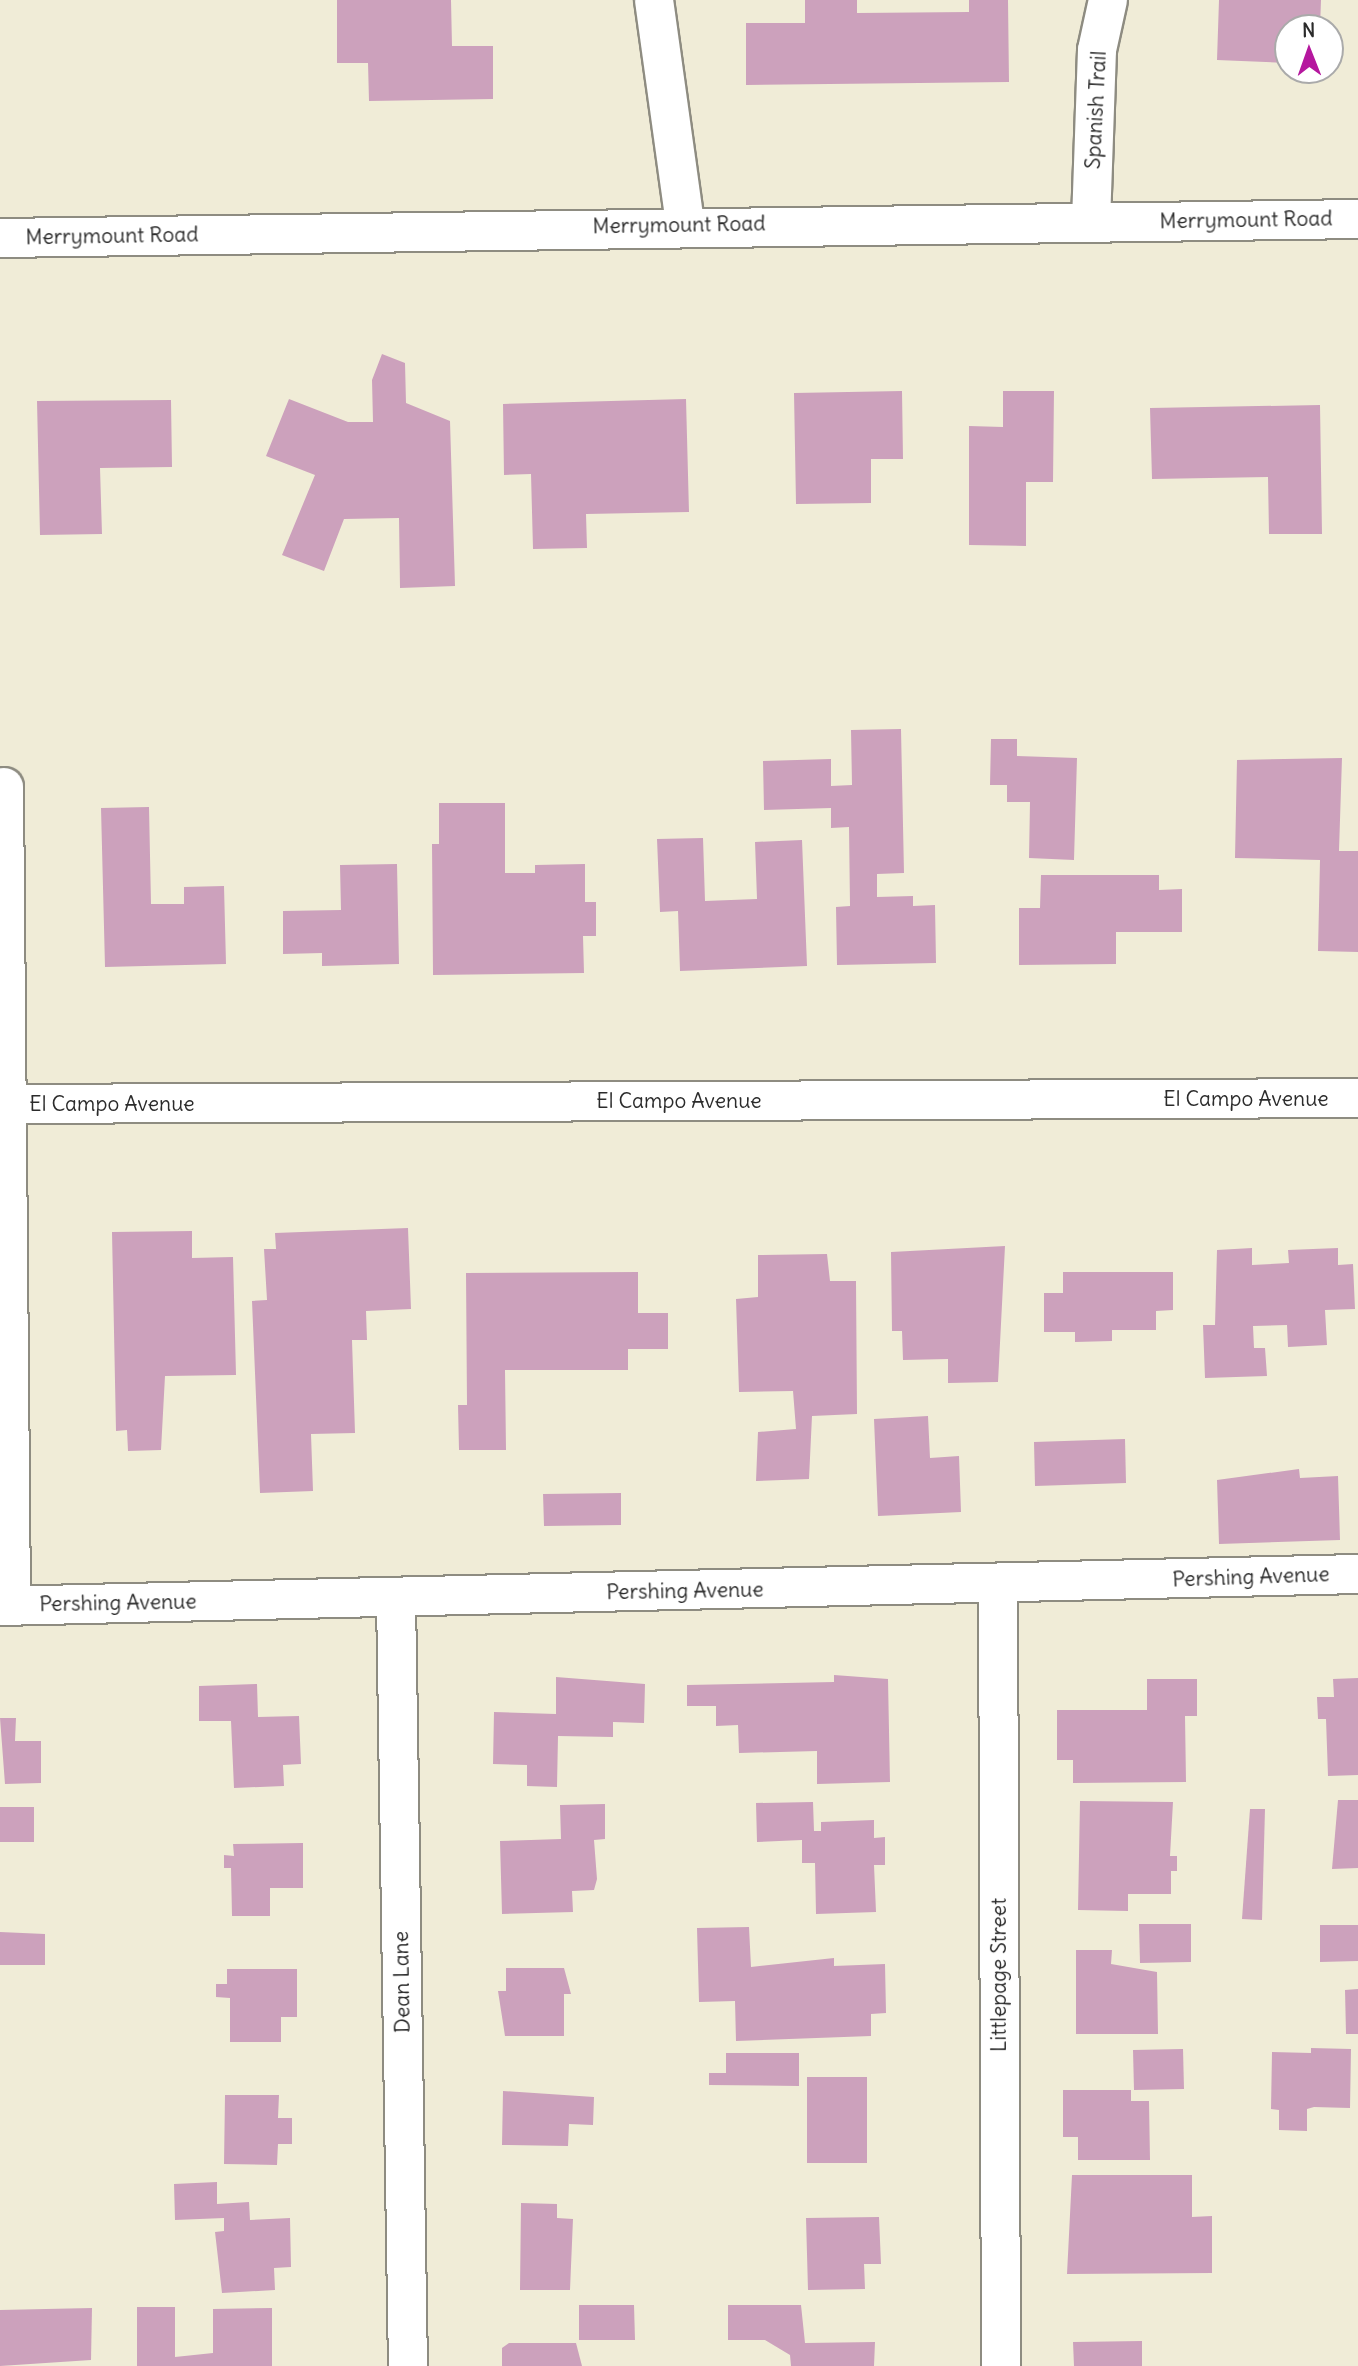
<!DOCTYPE html>
<style>
body{margin:0}
#map{position:relative;width:1358px;height:2366px;overflow:hidden;background:#f0ecd7;font-family:Delius,sans-serif}
div>[style]{position:absolute}
.building>*{inset:0;background:#cca1bc}
.roads{filter:drop-shadow(2px 0 #8e8c81) drop-shadow(-2px 0 #8e8c81) drop-shadow(0 2px #8e8c81) drop-shadow(0 -2px #8e8c81)}
.minor>*{height:38px;margin:-19px;padding:0 19px;transform-origin:19px;border-radius:19px;background:#fff}
span{translate:-50% -50%;white-space:nowrap;text-align:center;line-height:1.15;-webkit-text-stroke:5px #fff;paint-order:stroke}
.street-label{font-size:21px;color:#2b2b2b}
.north{position:absolute;left:1274px;top:14px;width:70px;height:70px;box-sizing:border-box;background:#fff;border:2px solid #aaa;border-radius:50%;rotate:359deg;font-size:19px;font-weight:700;line-height:28px;text-align:center;color:#2b2b2b}
.north::after{content:'';display:block;margin:auto;width:24px;height:32px;background:#b5179e;clip-path:polygon(50% 0,100% 100%,50% 72%,0 100%)}
</style>
<div id="map">
<div class="building">
<div style="clip-path:polygon(337px 0,451px 0,452px 46px,493px 46px,493px 99px,369px 101px,368px 63px,337px 63px)"></div>
<div style="clip-path:polygon(805px 0,857px 0,857px 13px,969px 12px,969px 0,1008px 0,1009px 82px,746px 85px,746px 23px,805px 23px)"></div>
<div style="clip-path:polygon(1219px 0,1321px 0,1320px 28px,1288px 28px,1288px 63px,1217px 60px)"></div>
<div style="clip-path:polygon(382px 354px,405px 363px,406px 403px,450px 421px,455px 586px,400px 588px,399px 518px,344px 519px,324px 571px,282px 555px,315px 475px,266px 456px,289px 399px,348px 422px,373px 422px,372px 380px)"></div>
<div style="clip-path:polygon(902px 391px,903px 459px,871px 459px,871px 503px,796px 504px,794px 393px)"></div>
<div style="clip-path:polygon(1003px 391px,1054px 391px,1053px 482px,1026px 482px,1026px 546px,969px 545px,969px 426px,1003px 427px)"></div>
<div style="clip-path:polygon(686px 399px,689px 512px,586px 514px,587px 548px,533px 549px,531px 474px,504px 475px,503px 404px)"></div>
<div style="clip-path:polygon(171px 400px,172px 467px,100px 468px,102px 534px,40px 535px,37px 401px)"></div>
<div style="clip-path:polygon(1320px 405px,1322px 534px,1269px 534px,1268px 477px,1152px 479px,1150px 408px)"></div>
<div style="clip-path:polygon(901px 729px,904px 873px,877px 874px,877px 897px,913px 896px,913px 906px,935px 905px,936px 963px,837px 965px,836px 907px,850px 906px,849px 827px,831px 828px,831px 808px,764px 810px,763px 761px,831px 759px,831px 786px,852px 785px,851px 730px)"></div>
<div style="clip-path:polygon(991px 739px,1017px 739px,1017px 756px,1077px 758px,1074px 860px,1029px 858px,1030px 802px,1007px 802px,1007px 785px,990px 785px)"></div>
<div style="clip-path:polygon(1342px 758px,1339px 851px,1358px 851px,1358px 952px,1318px 951px,1320px 860px,1235px 858px,1237px 760px)"></div>
<div style="clip-path:polygon(439px 803px,505px 803px,505px 873px,535px 873px,535px 865px,585px 864px,585px 902px,596px 902px,596px 936px,583px 936px,584px 973px,433px 975px,432px 844px,439px 844px)"></div>
<div style="clip-path:polygon(149px 807px,151px 904px,184px 904px,184px 887px,224px 886px,226px 964px,105px 967px,101px 808px)"></div>
<div style="clip-path:polygon(703px 838px,705px 901px,757px 899px,755px 842px,802px 840px,807px 966px,680px 971px,678px 911px,660px 912px,657px 839px)"></div>
<div style="clip-path:polygon(397px 864px,399px 964px,322px 966px,322px 953px,283px 954px,283px 911px,341px 910px,340px 865px)"></div>
<div style="clip-path:polygon(1041px 875px,1159px 875px,1159px 890px,1182px 889px,1182px 932px,1116px 932px,1116px 964px,1019px 965px,1019px 908px,1040px 908px)"></div>
<div style="clip-path:polygon(408px 1228px,411px 1309px,366px 1311px,367px 1340px,352px 1340px,355px 1433px,311px 1434px,313px 1491px,260px 1493px,252px 1301px,267px 1300px,264px 1249px,276px 1249px,275px 1233px)"></div>
<div style="clip-path:polygon(192px 1231px,192px 1258px,233px 1257px,236px 1375px,165px 1376px,161px 1450px,128px 1451px,127px 1430px,116px 1431px,112px 1232px)"></div>
<div style="clip-path:polygon(1005px 1246px,998px 1382px,948px 1383px,948px 1359px,903px 1360px,902px 1331px,892px 1331px,891px 1252px)"></div>
<div style="clip-path:polygon(1252px 1248px,1252px 1265px,1289px 1263px,1288px 1250px,1338px 1248px,1338px 1265px,1353px 1264px,1355px 1309px,1325px 1310px,1327px 1345px,1288px 1347px,1287px 1325px,1253px 1326px,1254px 1348px,1265px 1348px,1267px 1376px,1205px 1378px,1203px 1325px,1215px 1325px,1217px 1250px)"></div>
<div style="clip-path:polygon(827px 1254px,830px 1281px,856px 1281px,857px 1414px,812px 1416px,809px 1479px,756px 1481px,758px 1432px,796px 1429px,793px 1391px,739px 1392px,736px 1299px,758px 1297px,758px 1255px)"></div>
<div style="clip-path:polygon(638px 1272px,638px 1313px,668px 1313px,668px 1349px,628px 1349px,628px 1370px,505px 1370px,506px 1450px,459px 1450px,458px 1405px,467px 1405px,466px 1273px)"></div>
<div style="clip-path:polygon(1063px 1272px,1173px 1272px,1173px 1310px,1156px 1311px,1156px 1330px,1112px 1330px,1112px 1341px,1075px 1342px,1075px 1332px,1044px 1332px,1044px 1293px,1063px 1293px)"></div>
<div style="clip-path:polygon(928px 1416px,930px 1458px,959px 1456px,961px 1512px,878px 1516px,874px 1419px)"></div>
<div style="clip-path:polygon(1125px 1439px,1126px 1483px,1035px 1486px,1034px 1442px)"></div>
<div style="clip-path:polygon(1299px 1469px,1300px 1478px,1338px 1476px,1340px 1540px,1219px 1544px,1217px 1480px)"></div>
<div style="clip-path:polygon(621px 1493px,621px 1525px,544px 1526px,543px 1494px)"></div>
<div style="clip-path:polygon(834px 1675px,888px 1679px,890px 1782px,817px 1784px,817px 1751px,739px 1753px,738px 1725px,716px 1726px,716px 1706px,687px 1706px,687px 1685px,834px 1682px)"></div>
<div style="clip-path:polygon(556px 1677px,645px 1684px,644px 1723px,613px 1722px,613px 1737px,558px 1736px,557px 1787px,527px 1786px,527px 1765px,493px 1764px,494px 1712px,556px 1714px)"></div>
<div style="clip-path:polygon(1358px 1678px,1358px 1775px,1328px 1776px,1326px 1719px,1318px 1719px,1317px 1697px,1334px 1697px,1333px 1679px)"></div>
<div style="clip-path:polygon(1147px 1679px,1197px 1679px,1197px 1716px,1185px 1716px,1186px 1782px,1073px 1783px,1073px 1760px,1057px 1760px,1057px 1710px,1147px 1710px)"></div>
<div style="clip-path:polygon(257px 1684px,258px 1717px,299px 1716px,301px 1764px,283px 1765px,284px 1786px,234px 1788px,231px 1721px,199px 1721px,199px 1686px)"></div>
<div style="clip-path:polygon(0 1718px,16px 1718px,15px 1741px,41px 1741px,41px 1783px,5px 1784px)"></div>
<div style="clip-path:polygon(1338px 1800px,1358px 1800px,1358px 1868px,1332px 1869px)"></div>
<div style="clip-path:polygon(1080px 1801px,1173px 1802px,1170px 1856px,1177px 1856px,1177px 1871px,1171px 1871px,1171px 1894px,1128px 1894px,1128px 1911px,1078px 1910px)"></div>
<div style="clip-path:polygon(813px 1802px,814px 1831px,821px 1831px,821px 1822px,874px 1820px,874px 1838px,885px 1837px,885px 1865px,874px 1865px,876px 1912px,816px 1914px,815px 1863px,802px 1863px,802px 1840px,757px 1842px,756px 1803px)"></div>
<div style="clip-path:polygon(605px 1804px,605px 1839px,594px 1840px,597px 1879px,594px 1890px,572px 1891px,573px 1912px,502px 1914px,500px 1841px,561px 1839px,560px 1805px)"></div>
<div style="clip-path:polygon(0 1807px,34px 1807px,34px 1842px,0 1842px)"></div>
<div style="clip-path:polygon(1250px 1809px,1265px 1809px,1262px 1920px,1242px 1919px)"></div>
<div style="clip-path:polygon(303px 1843px,303px 1888px,270px 1888px,270px 1916px,232px 1916px,231px 1868px,224px 1868px,224px 1855px,234px 1856px,233px 1844px)"></div>
<div style="clip-path:polygon(1139px 1924px,1191px 1924px,1191px 1962px,1140px 1963px)"></div>
<div style="clip-path:polygon(1320px 1925px,1358px 1925px,1358px 1961px,1320px 1962px)"></div>
<div style="clip-path:polygon(749px 1927px,751px 1967px,834px 1958px,834px 1966px,885px 1964px,886px 2013px,871px 2014px,871px 2036px,736px 2041px,735px 2001px,699px 2002px,697px 1928px)"></div>
<div style="clip-path:polygon(0 1932px,45px 1934px,45px 1965px,0 1965px)"></div>
<div style="clip-path:polygon(1076px 1950px,1112px 1950px,1111px 1964px,1157px 1972px,1158px 2034px,1076px 2034px)"></div>
<div style="clip-path:polygon(506px 1968px,564px 1968px,571px 1994px,564px 1994px,564px 2036px,505px 2036px,498px 1991px,506px 1991px)"></div>
<div style="clip-path:polygon(227px 1969px,297px 1969px,297px 2017px,281px 2017px,281px 2042px,230px 2042px,230px 1998px,216px 1997px,216px 1984px,227px 1984px)"></div>
<div style="clip-path:polygon(1358px 1989px,1358px 2034px,1346px 2034px,1345px 1990px)"></div>
<div style="clip-path:polygon(1311px 2048px,1351px 2049px,1350px 2108px,1314px 2107px,1307px 2109px,1307px 2131px,1279px 2130px,1279px 2110px,1271px 2109px,1272px 2052px,1311px 2053px)"></div>
<div style="clip-path:polygon(1183px 2049px,1184px 2089px,1134px 2090px,1133px 2050px)"></div>
<div style="clip-path:polygon(726px 2053px,799px 2053px,799px 2086px,709px 2085px,709px 2073px,726px 2073px)"></div>
<div style="clip-path:polygon(807px 2077px,867px 2077px,867px 2163px,807px 2163px)"></div>
<div style="clip-path:polygon(1063px 2090px,1131px 2090px,1131px 2101px,1149px 2101px,1150px 2160px,1078px 2160px,1078px 2137px,1063px 2137px)"></div>
<div style="clip-path:polygon(503px 2091px,594px 2097px,593px 2125px,569px 2124px,568px 2146px,502px 2145px)"></div>
<div style="clip-path:polygon(225px 2095px,279px 2095px,278px 2118px,292px 2118px,292px 2144px,278px 2144px,277px 2165px,224px 2164px)"></div>
<div style="clip-path:polygon(1072px 2175px,1192px 2175px,1192px 2217px,1212px 2216px,1212px 2273px,1067px 2274px)"></div>
<div style="clip-path:polygon(217px 2182px,217px 2204px,249px 2202px,250px 2220px,290px 2218px,291px 2267px,274px 2268px,275px 2290px,222px 2293px,215px 2232px,224px 2231px,224px 2218px,175px 2220px,174px 2184px)"></div>
<div style="clip-path:polygon(521px 2203px,557px 2204px,557px 2218px,573px 2219px,570px 2290px,520px 2290px)"></div>
<div style="clip-path:polygon(879px 2217px,881px 2264px,864px 2264px,865px 2289px,808px 2290px,806px 2218px)"></div>
<div style="clip-path:polygon(579px 2305px,634px 2305px,635px 2340px,579px 2340px)"></div>
<div style="clip-path:polygon(728px 2305px,801px 2305px,805px 2343px,875px 2342px,874px 2366px,791px 2366px,790px 2355px,765px 2340px,728px 2340px)"></div>
<div style="clip-path:polygon(137px 2307px,175px 2307px,175px 2357px,213px 2353px,213px 2309px,272px 2308px,272px 2366px,137px 2366px)"></div>
<div style="clip-path:polygon(92px 2308px,91px 2360px,0 2366px,0 2310px)"></div>
<div style="clip-path:polygon(1142px 2341px,1142px 2366px,1074px 2366px,1073px 2342px)"></div>
<div style="clip-path:polygon(509px 2343px,576px 2343px,582px 2366px,502px 2366px,502px 2348px)"></div>
</div>
<div class="roads">
<div class="minor">
<div style="left:654px;top:0;width:226px;rotate:82.1deg"></div>
<div style="left:1091px;top:222px;width:172px;rotate:-88deg"></div>
<div style="left:1097px;top:50px;width:51px;rotate:-77.6deg"></div>
<div style="left:0;top:238px;width:1358px;rotate:-0.8deg"></div>
<div style="left:4px;top:787px;width:818px;rotate:89.51deg"></div>
<div style="left:0;top:1104px;width:1358px;rotate:-0.25deg"></div>
<div style="left:998px;top:1583px;width:783px;rotate:89.78deg"></div>
<div style="left:396px;top:1597px;width:769px;rotate:89.11deg"></div>
<div style="left:0;top:1606px;width:1358px;rotate:-1.35deg"></div>
</div>
</div>
<div class="street-label">
<span style="left:1096px;top:110px;rotate:-87deg">Spanish Trail</span>
<span style="left:1246px;top:220px;rotate:-1deg">Merrymount Road</span>
<span style="left:679px;top:225px;rotate:-1deg">Merrymount Road</span>
<span style="left:112px;top:236px;rotate:-1deg">Merrymount Road</span>
<span style="left:1246px;top:1099px">El Campo Avenue</span>
<span style="left:679px;top:1101px">El Campo Avenue</span>
<span style="left:112px;top:1104px">El Campo Avenue</span>
<span style="left:1251px;top:1577px;rotate:-2deg">Pershing Avenue</span>
<span style="left:685px;top:1591px;rotate:-1deg">Pershing Avenue</span>
<span style="left:118px;top:1603px;rotate:-1deg">Pershing Avenue</span>
<span style="left:999px;top:1975px;rotate:-90deg">Littlepage Street</span>
<span style="left:402px;top:1982px;rotate:-91deg">Dean Lane</span>
</div>
<div class="north">N</div>
</div>
